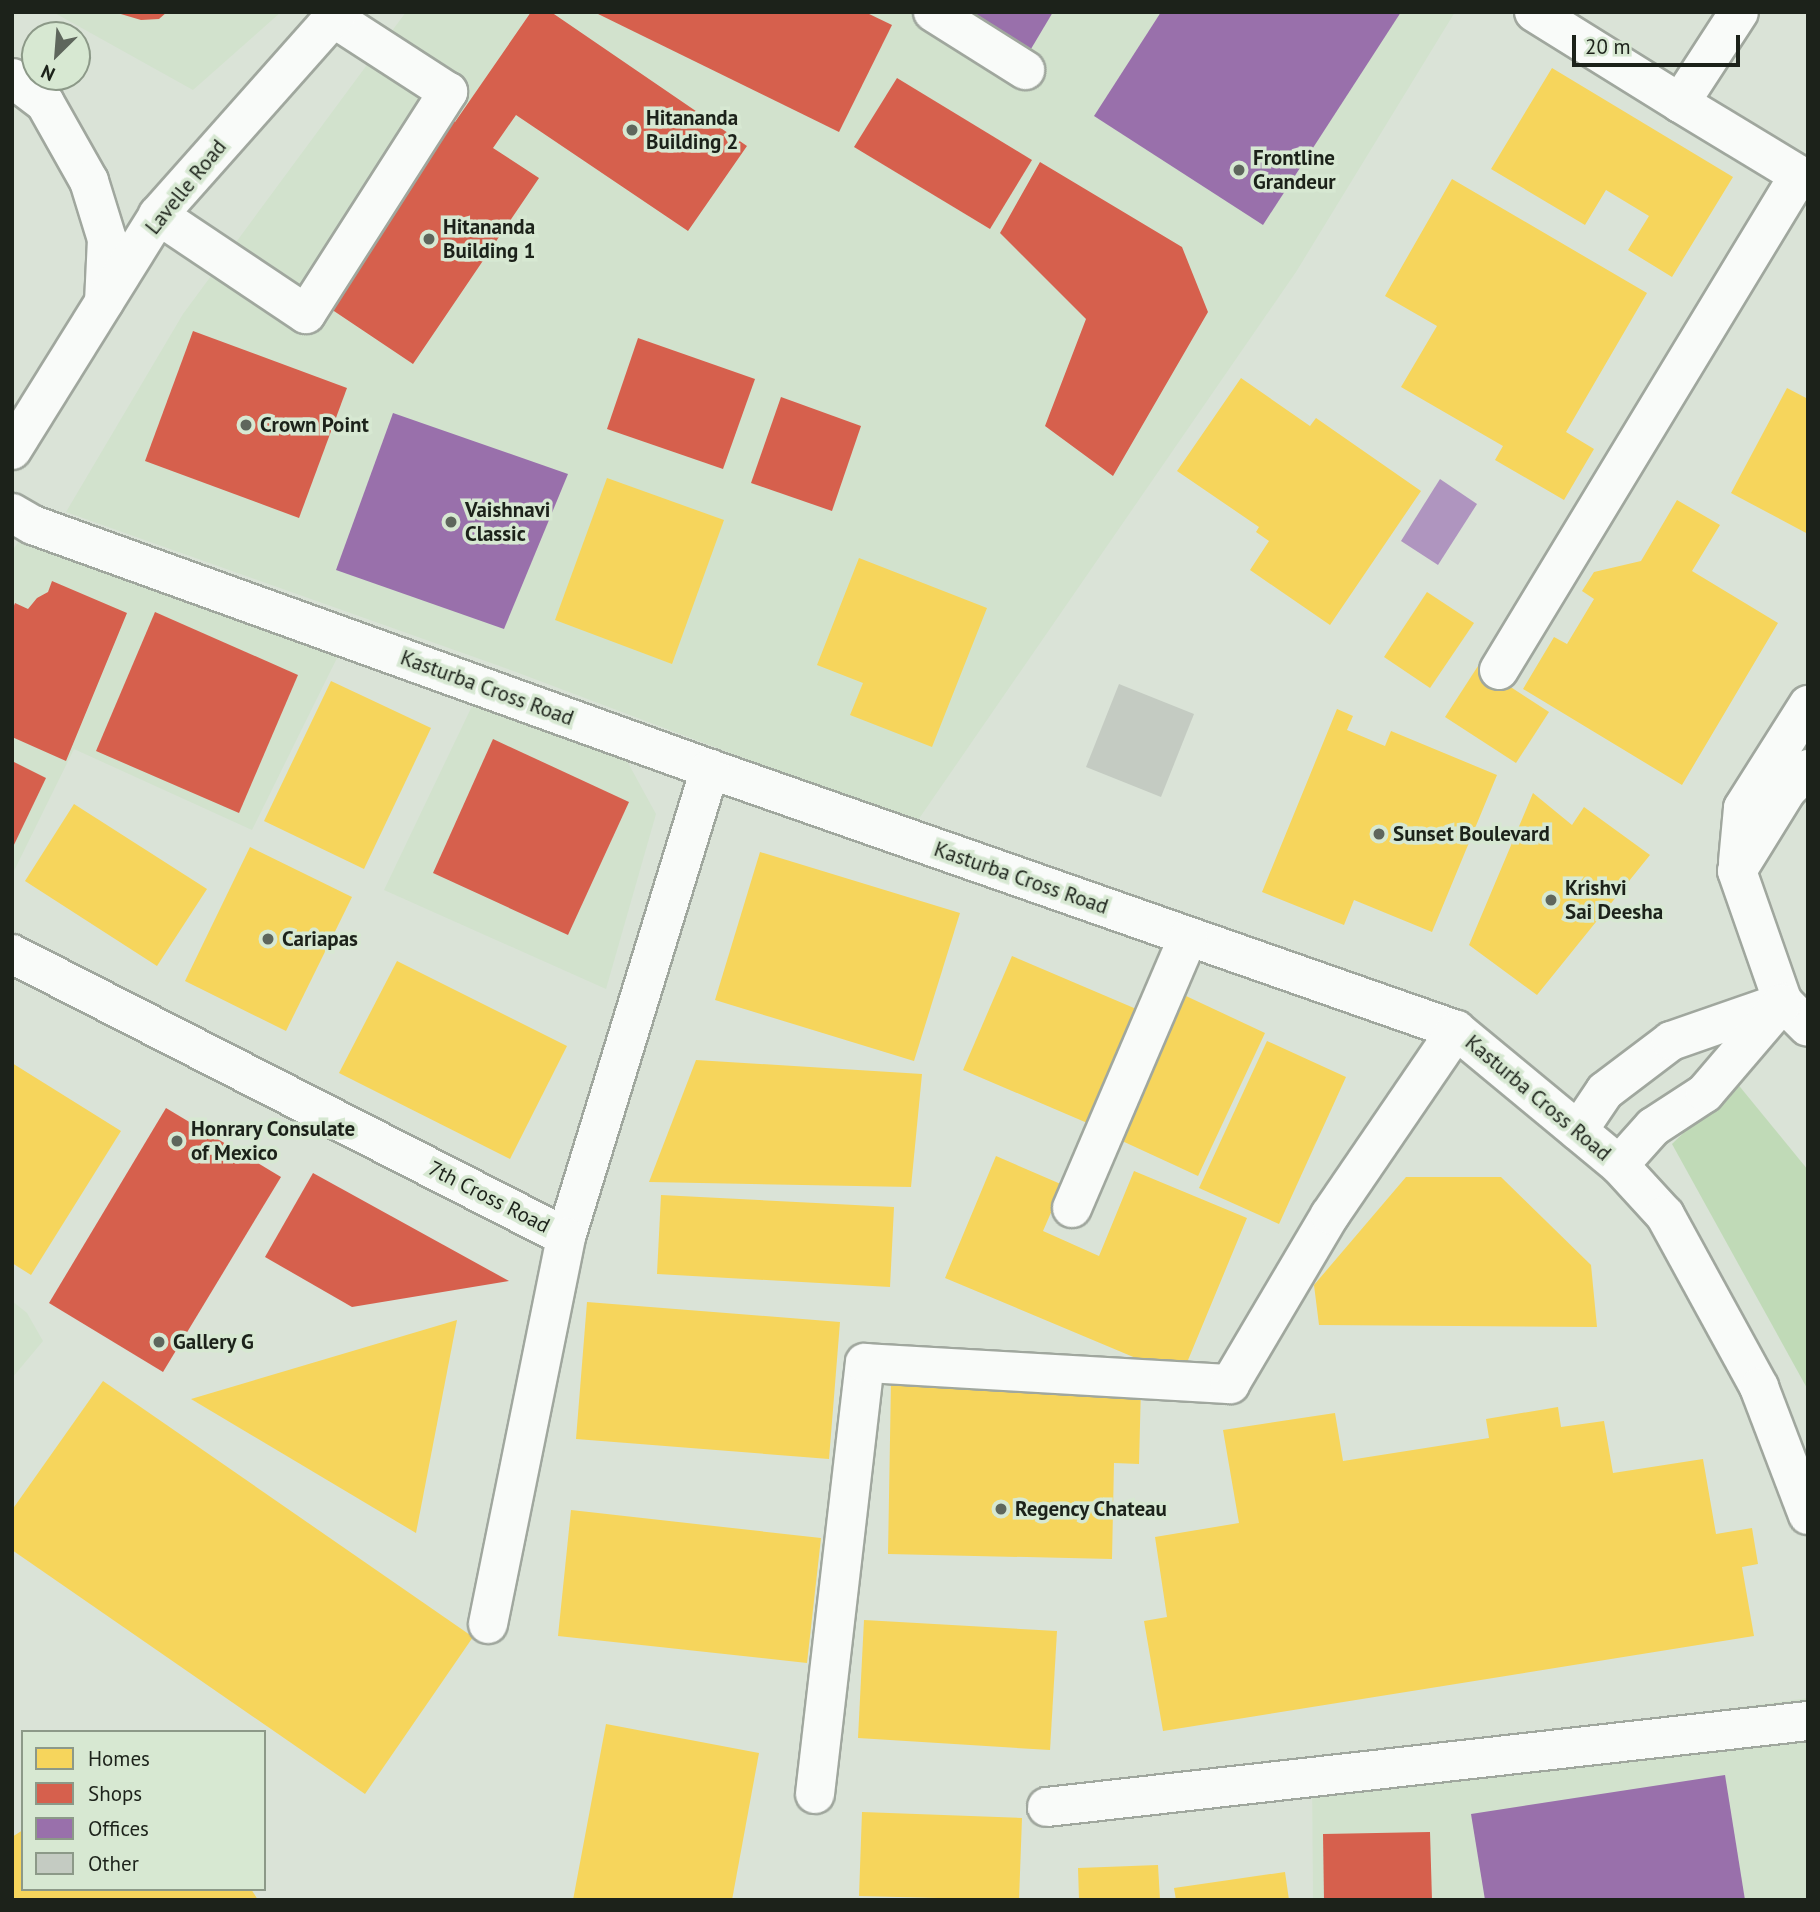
<!DOCTYPE html>
<style>
body{margin:0}
#map{position:relative;width:1820px;height:1912px;overflow:hidden;background:#dae3d7;font-family:"PT Sans",sans-serif}
div>[style]{position:absolute}
.built>*{inset:0;background:#d2e2cd}
.green>*{inset:0;background:#c0dab7}
.water>*{inset:0;background:#af95bf}
.homes>*{inset:0;background:#f6d55c}
.shops>*{inset:0;background:#d6604d}
.offices>*{inset:0;background:#9970ab}
.building>*{inset:0;background:#c4cbc2}
.roads{filter:drop-shadow(2px 0 #a0a79e) drop-shadow(-2px 0 #a0a79e) drop-shadow(0 2px #a0a79e) drop-shadow(0 -2px #a0a79e)}
.minor>*{height:38px;margin:-19px;padding:0 19px;transform-origin:19px;border-radius:19px;background:#f9fbf9}
.dots>*{width:19px;height:19px;translate:-50% -50%;box-sizing:border-box;border:4px solid #d7e8d2;border-radius:50%}
span{translate:-50% -50%;white-space:nowrap;text-align:center;line-height:1.15;-webkit-text-stroke:7px #d7e8d2;paint-order:stroke}
.poi-label{font-size:21px;color:#1c221a;font-weight:700}
.left{translate:0 -50%;text-align:left}
.street-label{font-size:21px;color:#1c221a}
.frame{position:absolute;inset:0;border:14px solid #1c221a;pointer-events:none}
.legend{position:absolute;left:21px;top:1730px;width:245px;height:161px;box-sizing:border-box;background:#d7e8d2;border:2px solid #8c9988;margin:0;padding:9px 12px;list-style:none;font-size:21px;color:#1c221a}
.legend li{display:flex;align-items:center;gap:14px;height:35px}
.legend b{width:35px;border:2px solid #8c9988}
.north{position:absolute;left:21px;top:21px;width:70px;height:70px;box-sizing:border-box;background:#d7e8d2;border:2px solid #8c9988;border-radius:50%;rotate:205deg;font-size:19px;font-weight:700;line-height:28px;text-align:center;color:#1c221a}
.north::after{content:'';display:block;margin:auto;width:24px;height:32px;background:#5e665c;clip-path:polygon(50% 0,100% 100%,50% 72%,0 100%)}
.scale{position:absolute;left:1572px;top:35px;width:168px;height:32px;box-sizing:border-box;border:4px solid #1c221a;border-top:0;padding-left:9px;font-size:21px;line-height:24px;white-space:nowrap;color:#1c221a;-webkit-text-stroke:5px #d7e8d2;paint-order:stroke}
</style>
<div id="map">
<div class="built">
<div style="clip-path:polygon(53px 12px,281px 12px,193px 90px)"></div>
<div style="clip-path:polygon(406px 12px,1455px 12px,1296px 272px,916px 823px,516px 672px,66px 512px,183px 314px)"></div>
<div style="clip-path:polygon(19px 541px,338px 656px,252px 830px,74px 749px,12px 875px,12px 551px)"></div>
<div style="clip-path:polygon(473px 704px,627px 761px,656px 814px,606px 989px,384px 890px)"></div>
<div style="clip-path:polygon(12px 1301px,27px 1313px,43px 1341px,12px 1378px)"></div>
<div style="clip-path:polygon(1808px 1698px,1808px 1900px,1313px 1900px,1312px 1766px)"></div>
</div>
<div class="green">
<div style="clip-path:polygon(1736px 1082px,1808px 1170px,1808px 1390px,1672px 1144px)"></div>
</div>
<div class="water">
<div style="clip-path:polygon(1440px 479px,1477px 504px,1438px 565px,1401px 541px)"></div>
</div>
<div class="homes">
<div style="clip-path:polygon(1552px 68px,1733px 177px,1672px 277px,1628px 250px,1649px 216px,1606px 190px,1585px 225px,1491px 169px)"></div>
<div style="clip-path:polygon(1452px 179px,1647px 293px,1566px 432px,1594px 449px,1564px 500px,1495px 460px,1503px 446px,1401px 387px,1437px 326px,1385px 296px)"></div>
<div style="clip-path:polygon(1241px 378px,1310px 426px,1316px 418px,1421px 491px,1330px 625px,1250px 570px,1269px 541px,1256px 532px,1259px 527px,1177px 471px)"></div>
<div style="clip-path:polygon(1787px 388px,1808px 399px,1808px 534px,1731px 493px)"></div>
<div style="clip-path:polygon(607px 478px,724px 520px,672px 664px,555px 620px)"></div>
<div style="clip-path:polygon(1677px 500px,1720px 525px,1692px 571px,1778px 623px,1682px 785px,1523px 689px,1554px 637px,1567px 644px,1594px 599px,1582px 591px,1594px 572px,1641px 561px)"></div>
<div style="clip-path:polygon(859px 558px,987px 608px,932px 747px,850px 715px,863px 683px,817px 665px)"></div>
<div style="clip-path:polygon(1427px 592px,1474px 623px,1430px 688px,1384px 657px)"></div>
<div style="clip-path:polygon(1478px 666px,1549px 712px,1516px 763px,1445px 717px)"></div>
<div style="clip-path:polygon(331px 681px,431px 728px,364px 869px,264px 821px)"></div>
<div style="clip-path:polygon(1337px 709px,1353px 716px,1347px 730px,1385px 746px,1391px 731px,1497px 775px,1432px 932px,1354px 900px,1344px 925px,1262px 892px)"></div>
<div style="clip-path:polygon(1533px 793px,1572px 825px,1584px 807px,1650px 855px,1537px 995px,1469px 945px)"></div>
<div style="clip-path:polygon(74px 804px,207px 889px,157px 966px,25px 881px)"></div>
<div style="clip-path:polygon(250px 847px,352px 897px,286px 1031px,185px 981px)"></div>
<div style="clip-path:polygon(760px 852px,960px 913px,914px 1061px,715px 1000px)"></div>
<div style="clip-path:polygon(1012px 956px,1141px 1011px,1092px 1125px,963px 1070px)"></div>
<div style="clip-path:polygon(397px 961px,567px 1046px,510px 1159px,339px 1073px)"></div>
<div style="clip-path:polygon(1186px 996px,1265px 1033px,1198px 1176px,1120px 1140px)"></div>
<div style="clip-path:polygon(1267px 1041px,1346px 1077px,1279px 1224px,1199px 1188px)"></div>
<div style="clip-path:polygon(696px 1060px,922px 1074px,911px 1187px,649px 1182px)"></div>
<div style="clip-path:polygon(12px 1063px,121px 1131px,31px 1275px,12px 1263px)"></div>
<div style="clip-path:polygon(996px 1156px,1063px 1185px,1043px 1231px,1099px 1256px,1134px 1171px,1247px 1218px,1181px 1377px,945px 1278px)"></div>
<div style="clip-path:polygon(1406px 1177px,1501px 1177px,1591px 1265px,1597px 1327px,1319px 1325px,1314px 1285px)"></div>
<div style="clip-path:polygon(661px 1195px,894px 1207px,890px 1287px,657px 1274px)"></div>
<div style="clip-path:polygon(587px 1302px,840px 1322px,829px 1459px,576px 1439px)"></div>
<div style="clip-path:polygon(457px 1320px,416px 1533px,191px 1399px)"></div>
<div style="clip-path:polygon(103px 1381px,473px 1637px,365px 1794px,12px 1550px,12px 1510px)"></div>
<div style="clip-path:polygon(891px 1381px,1141px 1386px,1139px 1464px,1114px 1463px,1112px 1559px,888px 1554px)"></div>
<div style="clip-path:polygon(1558px 1407px,1561px 1427px,1604px 1421px,1613px 1473px,1703px 1459px,1716px 1534px,1752px 1528px,1758px 1564px,1742px 1567px,1754px 1636px,1163px 1731px,1144px 1621px,1167px 1617px,1155px 1537px,1239px 1523px,1223px 1430px,1335px 1413px,1343px 1461px,1489px 1438px,1486px 1419px)"></div>
<div style="clip-path:polygon(571px 1510px,821px 1538px,807px 1663px,558px 1636px)"></div>
<div style="clip-path:polygon(864px 1620px,1057px 1631px,1050px 1750px,858px 1738px)"></div>
<div style="clip-path:polygon(606px 1724px,759px 1753px,732px 1900px,573px 1900px)"></div>
<div style="clip-path:polygon(862px 1812px,1022px 1818px,1019px 1900px,859px 1896px)"></div>
<div style="clip-path:polygon(23px 1830px,23px 1889px,251px 1889px,258px 1900px,12px 1900px,12px 1837px)"></div>
<div style="clip-path:polygon(1158px 1865px,1160px 1900px,1079px 1900px,1078px 1868px)"></div>
<div style="clip-path:polygon(1285px 1872px,1289px 1900px,1176px 1900px,1174px 1888px)"></div>
</div>
<div class="shops">
<div style="clip-path:polygon(114px 12px,167px 12px,159px 19px,141px 20px)"></div>
<div style="clip-path:polygon(531px 12px,551px 12px,747px 146px,688px 231px,516px 115px,493px 148px,539px 178px,413px 364px,319px 301px,445px 115px,455px 122px)"></div>
<div style="clip-path:polygon(594px 12px,865px 12px,892px 25px,839px 132px)"></div>
<div style="clip-path:polygon(897px 78px,1032px 160px,990px 229px,854px 147px)"></div>
<div style="clip-path:polygon(1040px 162px,1182px 247px,1208px 312px,1113px 476px,1045px 426px,1086px 319px,1000px 233px)"></div>
<div style="clip-path:polygon(193px 331px,347px 388px,299px 518px,145px 461px)"></div>
<div style="clip-path:polygon(638px 338px,755px 379px,723px 469px,607px 429px)"></div>
<div style="clip-path:polygon(781px 397px,861px 426px,832px 511px,751px 483px)"></div>
<div style="clip-path:polygon(52px 581px,127px 613px,66px 761px,12px 737px,12px 611px,15px 603px,28px 609px,37px 598px,48px 592px)"></div>
<div style="clip-path:polygon(155px 612px,298px 675px,239px 813px,96px 751px)"></div>
<div style="clip-path:polygon(493px 739px,629px 802px,568px 935px,433px 873px)"></div>
<div style="clip-path:polygon(12px 761px,46px 778px,12px 849px)"></div>
<div style="clip-path:polygon(166px 1108px,281px 1177px,163px 1372px,49px 1303px)"></div>
<div style="clip-path:polygon(313px 1173px,509px 1281px,352px 1307px,265px 1257px)"></div>
<div style="clip-path:polygon(1430px 1832px,1432px 1900px,1324px 1900px,1323px 1834px)"></div>
</div>
<div class="offices">
<div style="clip-path:polygon(948px 12px,1053px 12px,1025px 59px)"></div>
<div style="clip-path:polygon(1161px 12px,1401px 12px,1263px 225px,1094px 116px)"></div>
<div style="clip-path:polygon(393px 413px,568px 474px,504px 629px,336px 570px)"></div>
<div style="clip-path:polygon(1725px 1775px,1745px 1900px,1485px 1900px,1471px 1814px)"></div>
</div>
<div class="building">
<div style="clip-path:polygon(1119px 684px,1194px 714px,1161px 797px,1086px 767px)"></div>
</div>
<div class="roads">
<div class="minor">
<div style="left:933px;top:12px;width:109px;rotate:32.2deg"></div>
<div style="left:1534px;top:12px;width:172px;rotate:31.9deg"></div>
<div style="left:1680px;top:103px;width:108px;rotate:-57deg"></div>
<div style="left:12px;top:78px;width:41px;rotate:37.1deg"></div>
<div style="left:45px;top:103px;width:90px;rotate:60.6deg"></div>
<div style="left:89px;top:181px;width:61px;rotate:72.8deg"></div>
<div style="left:107px;top:239px;width:63px;rotate:92.7deg"></div>
<div style="left:158px;top:215px;width:178px;rotate:33.8deg"></div>
<div style="left:306px;top:314px;width:264px;rotate:-57.4deg"></div>
<div style="left:448px;top:92px;width:138px;rotate:-147.1deg"></div>
<div style="left:12px;top:450px;width:277px;rotate:-58.1deg"></div>
<div style="left:158px;top:215px;width:271px;rotate:-48.4deg"></div>
<div style="left:12px;top:513px;width:24px;rotate:30deg"></div>
<div style="left:33px;top:525px;width:720px;rotate:19.82deg"></div>
<div style="left:710px;top:769px;width:790px;rotate:19.28deg"></div>
<div style="left:1456px;top:1030px;width:212px;rotate:39.6deg"></div>
<div style="left:1619px;top:1165px;width:68px;rotate:47.4deg"></div>
<div style="left:1665px;top:1215px;width:196px;rotate:61.3deg"></div>
<div style="left:1759px;top:1387px;width:137px;rotate:69.1deg"></div>
<div style="left:1499px;top:670px;width:579px;rotate:-58.78deg"></div>
<div style="left:1799px;top:175px;width:139px;rotate:-148.8deg"></div>
<div style="left:1808px;top:769px;width:30px;rotate:135deg"></div>
<div style="left:1787px;top:790px;width:95px;rotate:121.7deg"></div>
<div style="left:1737px;top:871px;width:139px;rotate:70.7deg"></div>
<div style="left:1783px;top:1002px;width:35px;rotate:45deg"></div>
<div style="left:1738px;top:862px;width:54px;rotate:-84.7deg"></div>
<div style="left:1743px;top:808px;width:122px;rotate:-57.7deg"></div>
<div style="left:12px;top:954px;width:622px;rotate:27.06deg"></div>
<div style="left:566px;top:1237px;width:490px;rotate:-72.9deg"></div>
<div style="left:1578px;top:1131px;width:48px;rotate:-56deg"></div>
<div style="left:1605px;top:1091px;width:83px;rotate:-37.1deg"></div>
<div style="left:1671px;top:1041px;width:119px;rotate:-19.2deg"></div>
<div style="left:1619px;top:1165px;width:51px;rotate:-48.2deg"></div>
<div style="left:1653px;top:1127px;width:62px;rotate:-33.2deg"></div>
<div style="left:1705px;top:1093px;width:117px;rotate:-49.5deg"></div>
<div style="left:1072px;top:1208px;width:295px;rotate:-66.8deg"></div>
<div style="left:488px;top:1624px;width:395px;rotate:-78.6deg"></div>
<div style="left:815px;top:1794px;width:434px;rotate:-83.4deg"></div>
<div style="left:865px;top:1363px;width:366px;rotate:3.3deg"></div>
<div style="left:1230px;top:1384px;width:196px;rotate:-59.4deg"></div>
<div style="left:1330px;top:1215px;width:224px;rotate:-55.7deg"></div>
<div style="left:1047px;top:1807px;width:766px;rotate:-6.45deg"></div>
</div>
</div>
<div class="dots">
<div style="left:632px;top:130px;background:#5e665c"></div>
<div style="left:1239px;top:170px;background:#5e665c"></div>
<div style="left:429px;top:239px;background:#5e665c"></div>
<div style="left:246px;top:425px;background:#5e665c"></div>
<div style="left:451px;top:522px;background:#5e665c"></div>
<div style="left:1379px;top:834px;background:#5e665c"></div>
<div style="left:1551px;top:900px;background:#5e665c"></div>
<div style="left:268px;top:939px;background:#5e665c"></div>
<div style="left:177px;top:1141px;background:#5e665c"></div>
<div style="left:159px;top:1342px;background:#5e665c"></div>
<div style="left:1001px;top:1509px;background:#5e665c"></div>
</div>
<div class="poi-label">
<span class="left" style="left:646px;top:130px">Hitananda<br>Building 2</span>
<span class="left" style="left:1253px;top:170px">Frontline<br>Grandeur</span>
<span class="left" style="left:443px;top:239px">Hitananda<br>Building 1</span>
<span class="left" style="left:260px;top:425px">Crown Point</span>
<span class="left" style="left:465px;top:522px">Vaishnavi<br>Classic</span>
<span class="left" style="left:1393px;top:834px">Sunset Boulevard</span>
<span class="left" style="left:1565px;top:900px">Krishvi<br>Sai Deesha</span>
<span class="left" style="left:282px;top:939px">Cariapas</span>
<span class="left" style="left:191px;top:1141px">Honrary Consulate<br>of Mexico</span>
<span class="left" style="left:173px;top:1342px">Gallery G</span>
<span class="left" style="left:1015px;top:1509px">Regency Chateau</span>
</div>
<div class="street-label">
<span style="left:186px;top:187px;rotate:-51deg">Lavelle Road</span>
<span style="left:487px;top:688px;rotate:20deg">Kasturba Cross Road</span>
<span style="left:1021px;top:878px;rotate:19deg">Kasturba Cross Road</span>
<span style="left:1538px;top:1098px;rotate:40deg">Kasturba Cross Road</span>
<span style="left:489px;top:1197px;rotate:27deg">7th Cross Road</span>
</div>
<div class="frame"></div>
<ul class="legend">
<li><b style="height:19px;background:#f6d55c"></b>Homes</li>
<li><b style="height:19px;background:#d6604d"></b>Shops</li>
<li><b style="height:19px;background:#9970ab"></b>Offices</li>
<li><b style="height:19px;background:#c4cbc2"></b>Other</li>
</ul>
<div class="north">N</div>
<div class="scale">20 m</div>
</div>
